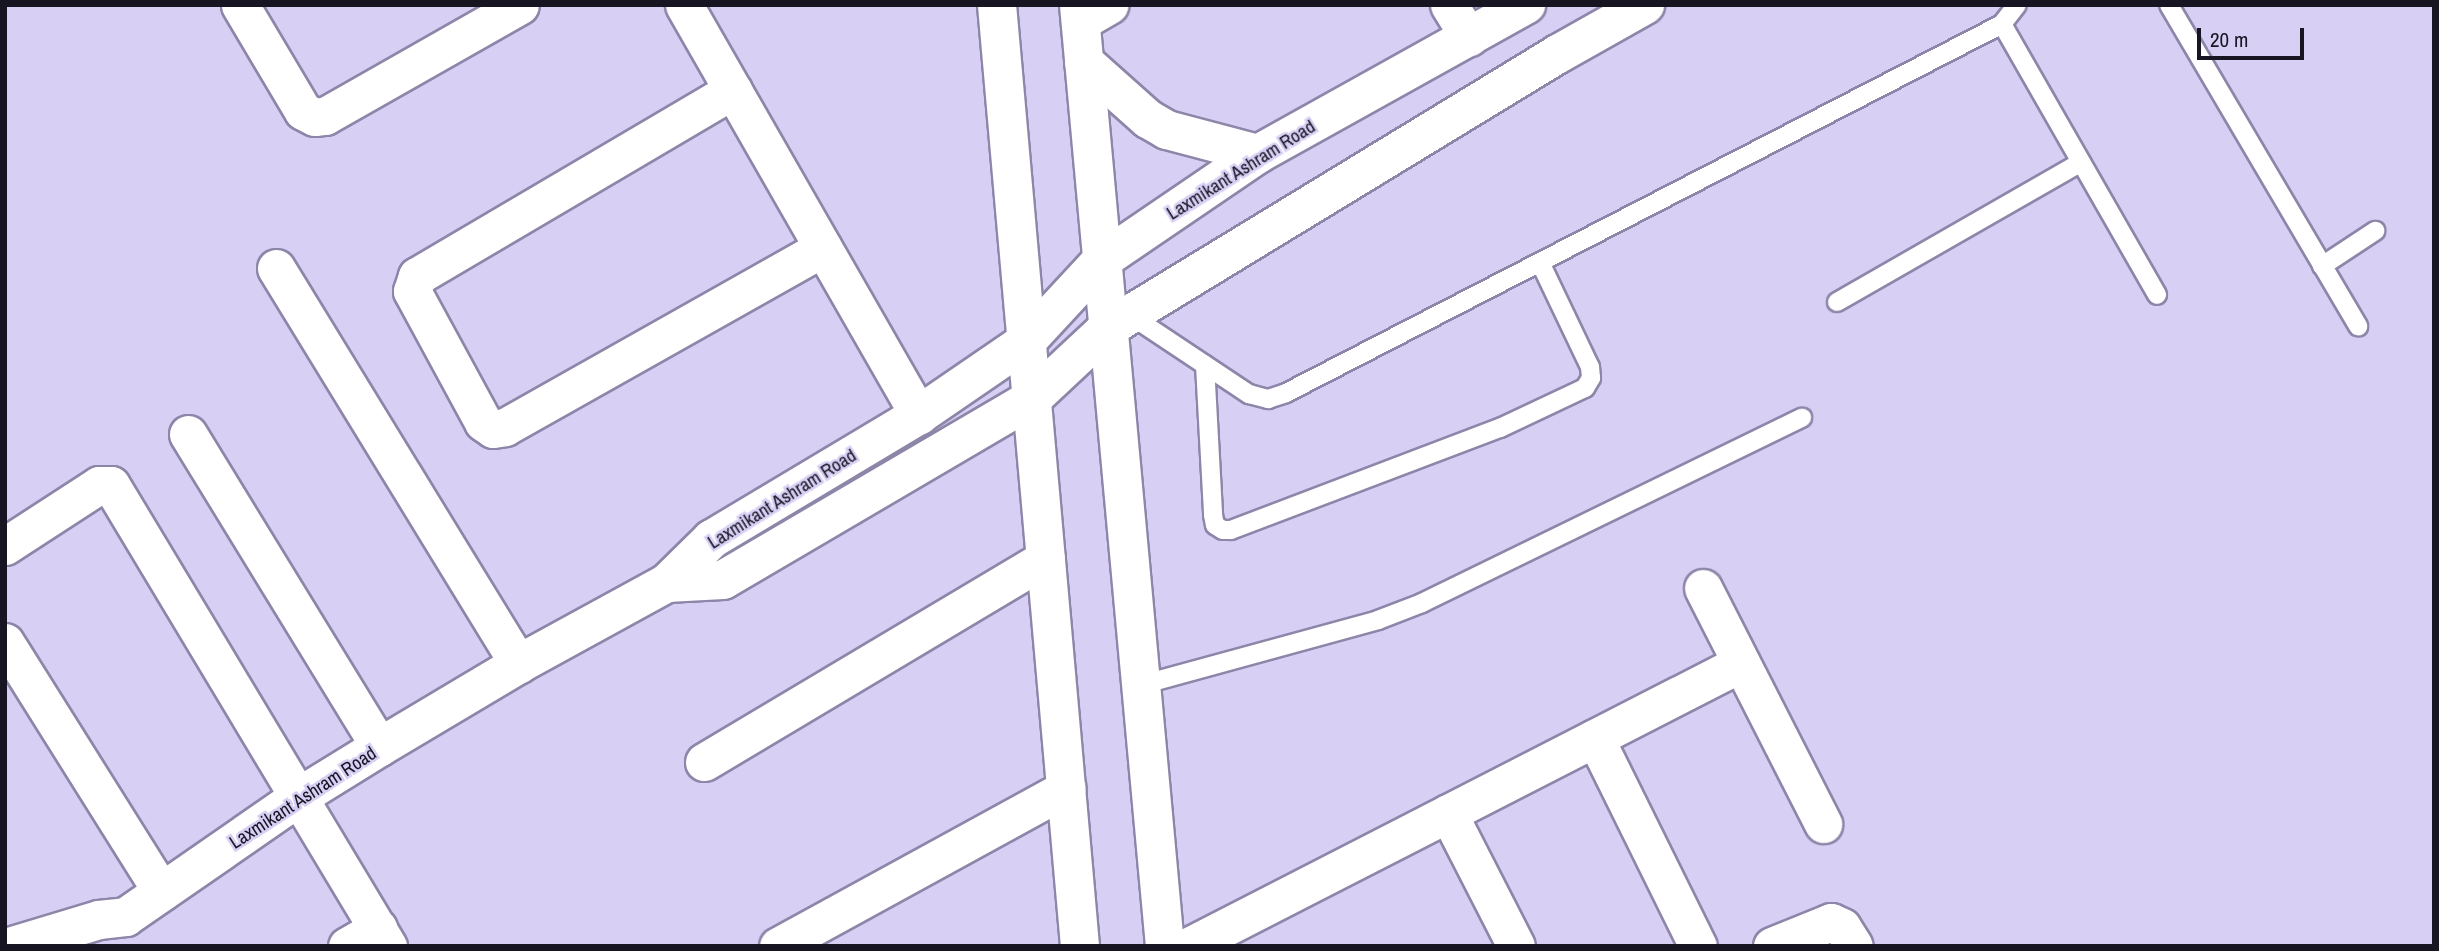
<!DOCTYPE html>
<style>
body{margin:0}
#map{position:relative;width:2439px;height:951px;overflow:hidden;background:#d8cff5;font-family:"Archivo Narrow",sans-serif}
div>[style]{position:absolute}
.roads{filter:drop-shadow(2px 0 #8e86a9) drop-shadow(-2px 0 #8e86a9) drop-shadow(0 2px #8e86a9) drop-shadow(0 -2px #8e86a9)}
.service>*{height:18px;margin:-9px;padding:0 9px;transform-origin:9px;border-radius:9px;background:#fff}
.minor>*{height:37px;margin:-18.5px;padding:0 18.5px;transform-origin:18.5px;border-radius:18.5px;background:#fff}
.tertiary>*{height:38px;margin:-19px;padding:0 19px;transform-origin:19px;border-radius:19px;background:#fff}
.secondary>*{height:38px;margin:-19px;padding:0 19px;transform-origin:19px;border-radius:19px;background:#fff}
span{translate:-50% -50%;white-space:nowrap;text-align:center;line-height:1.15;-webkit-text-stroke:5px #d8cff5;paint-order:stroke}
.street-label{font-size:19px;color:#181522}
.frame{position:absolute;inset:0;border:7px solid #181522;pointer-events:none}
.scale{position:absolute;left:2197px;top:28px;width:107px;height:32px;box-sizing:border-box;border:4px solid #181522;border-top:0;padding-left:9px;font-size:21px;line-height:24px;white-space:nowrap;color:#181522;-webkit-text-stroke:5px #d8cff5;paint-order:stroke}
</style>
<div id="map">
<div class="roads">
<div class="service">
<div style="left:2169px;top:5px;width:373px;rotate:59.5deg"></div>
<div style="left:2002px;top:24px;width:312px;rotate:60.2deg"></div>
<div style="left:2322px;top:266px;width:64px;rotate:-33.4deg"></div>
<div style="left:1837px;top:302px;width:281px;rotate:-29.8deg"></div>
<div style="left:1130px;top:315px;width:143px;rotate:33.6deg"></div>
<div style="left:1249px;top:394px;width:20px;rotate:15deg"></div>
<div style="left:1268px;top:399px;width:19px;rotate:-18deg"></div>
<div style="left:1286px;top:393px;width:805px;rotate:-27.26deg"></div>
<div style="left:2002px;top:24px;width:24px;rotate:-52deg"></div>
<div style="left:1205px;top:365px;width:150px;rotate:86.9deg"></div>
<div style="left:1213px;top:515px;width:10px;rotate:79deg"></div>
<div style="left:1215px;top:525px;width:9px;rotate:32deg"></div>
<div style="left:1223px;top:530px;width:8px"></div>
<div style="left:1231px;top:530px;width:288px;rotate:-20.8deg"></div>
<div style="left:1500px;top:428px;width:94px;rotate:-25.2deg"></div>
<div style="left:1585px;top:388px;width:12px;rotate:-59deg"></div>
<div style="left:1591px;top:378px;width:11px;rotate:-95deg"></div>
<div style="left:1590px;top:367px;width:116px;rotate:-115.5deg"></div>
<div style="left:1141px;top:685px;width:246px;rotate:-15.3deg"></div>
<div style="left:1378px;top:620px;width:47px;rotate:-21.1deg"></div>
<div style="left:1422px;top:603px;width:423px;rotate:-26deg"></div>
</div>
<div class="minor">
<div style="left:240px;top:5px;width:123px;rotate:59.3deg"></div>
<div style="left:303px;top:111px;width:13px;rotate:27deg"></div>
<div style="left:315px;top:117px;width:10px;rotate:-6deg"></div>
<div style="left:325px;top:116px;width:224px;rotate:-29.6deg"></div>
<div style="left:684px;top:5px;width:473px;rotate:60.2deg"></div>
<div style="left:1449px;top:5px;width:38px;rotate:58deg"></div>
<div style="left:1080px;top:22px;width:34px;rotate:-30deg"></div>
<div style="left:733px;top:90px;width:367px;rotate:149.5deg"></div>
<div style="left:417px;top:276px;width:16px;rotate:108deg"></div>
<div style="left:412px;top:291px;width:149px;rotate:61.5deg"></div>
<div style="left:483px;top:422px;width:12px;rotate:35deg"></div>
<div style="left:493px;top:429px;width:12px;rotate:-9deg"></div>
<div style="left:505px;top:427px;width:365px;rotate:-29.4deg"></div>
<div style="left:276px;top:268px;width:465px;rotate:58.5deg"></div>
<div style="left:188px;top:434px;width:367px;rotate:58.5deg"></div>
<div style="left:5px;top:546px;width:112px;rotate:-33deg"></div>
<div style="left:99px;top:485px;width:12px"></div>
<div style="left:111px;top:485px;width:538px;rotate:59deg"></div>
<div style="left:1703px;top:588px;width:265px;rotate:63deg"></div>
<div style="left:5px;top:642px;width:295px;rotate:57.9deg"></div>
<div style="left:1595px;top:738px;width:232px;rotate:63.7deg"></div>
<div style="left:704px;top:762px;width:398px;rotate:-30.8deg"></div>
<div style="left:1448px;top:813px;width:149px;rotate:62.9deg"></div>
<div style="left:347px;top:946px;width:36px;rotate:-30deg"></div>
<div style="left:778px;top:946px;width:329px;rotate:-28.7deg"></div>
<div style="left:1189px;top:946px;width:620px;rotate:-27.14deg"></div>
<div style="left:1772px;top:946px;width:64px;rotate:-22.1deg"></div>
<div style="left:1831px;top:922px;width:12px;rotate:24deg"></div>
<div style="left:1842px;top:927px;width:22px;rotate:58deg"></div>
</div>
<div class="tertiary">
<div style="left:667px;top:583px;width:56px;rotate:-3.1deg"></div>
<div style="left:723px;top:580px;width:358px;rotate:-30.4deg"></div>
<div style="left:1032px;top:399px;width:104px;rotate:-43.1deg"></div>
<div style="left:1108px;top:328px;width:527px;rotate:-31.34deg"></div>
<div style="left:1558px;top:54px;width:100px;rotate:-29.4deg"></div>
<div style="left:13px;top:946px;width:90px;rotate:-16.8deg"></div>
<div style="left:99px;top:920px;width:27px;rotate:-6deg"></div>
<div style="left:126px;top:917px;width:211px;rotate:-34.7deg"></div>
<div style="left:299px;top:797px;width:95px;rotate:-31.7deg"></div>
<div style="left:380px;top:747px;width:162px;rotate:-30.8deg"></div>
<div style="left:519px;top:664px;width:169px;rotate:-28.7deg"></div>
<div style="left:667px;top:583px;width:63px;rotate:-44.4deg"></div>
<div style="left:712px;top:539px;width:241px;rotate:-30.9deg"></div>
<div style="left:919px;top:415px;width:131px;rotate:-34.4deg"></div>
<div style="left:1027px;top:341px;width:110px;rotate:-47.2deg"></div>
<div style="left:1102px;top:260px;width:189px;rotate:-34.2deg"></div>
<div style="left:1258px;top:154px;width:307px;rotate:-29.1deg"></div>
</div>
<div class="secondary">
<div style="left:997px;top:5px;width:945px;rotate:84.96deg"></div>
<div style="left:1079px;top:5px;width:945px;rotate:84.78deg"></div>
<div style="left:1084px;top:62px;width:86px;rotate:41.7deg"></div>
<div style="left:1148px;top:119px;width:22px;rotate:30deg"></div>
<div style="left:1167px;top:130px;width:94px;rotate:14.8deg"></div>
</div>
</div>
<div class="street-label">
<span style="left:1241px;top:170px;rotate:-32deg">Laxmikant Ashram Road</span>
<span style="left:782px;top:499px;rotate:-32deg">Laxmikant Ashram Road</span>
<span style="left:303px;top:798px;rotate:-33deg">Laxmikant Ashram Road</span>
</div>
<div class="frame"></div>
<div class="scale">20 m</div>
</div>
